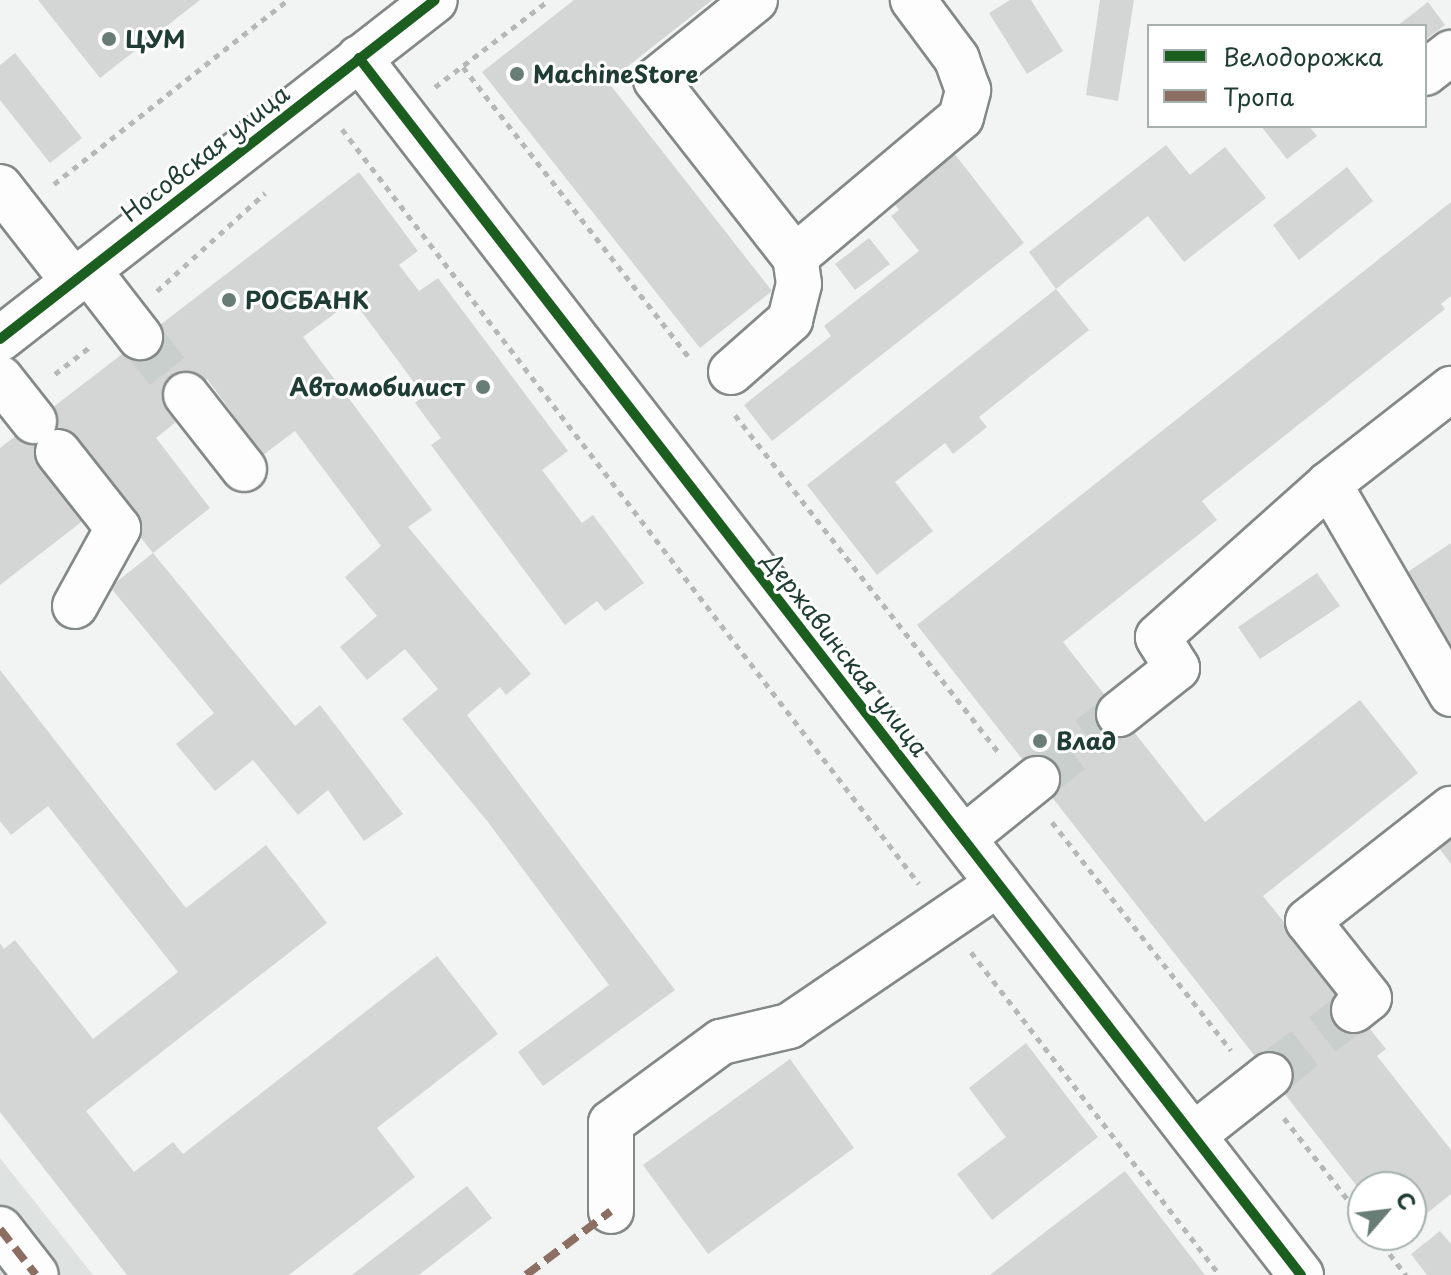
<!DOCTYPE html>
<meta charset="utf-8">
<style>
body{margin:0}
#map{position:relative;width:1451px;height:1275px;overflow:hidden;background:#f2f3f3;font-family:"Playpen Sans",sans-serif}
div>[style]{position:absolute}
.green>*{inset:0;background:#dee2e1}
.building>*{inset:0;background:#d3d6d5}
.minor-tunnel>*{height:44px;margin-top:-22px;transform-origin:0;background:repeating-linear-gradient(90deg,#c8cfcd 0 44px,transparent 0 66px)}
.path>*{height:5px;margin-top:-2.5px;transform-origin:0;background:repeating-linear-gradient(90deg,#b4b8b7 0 6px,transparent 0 12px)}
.roads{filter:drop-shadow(2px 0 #838988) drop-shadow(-2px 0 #838988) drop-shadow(0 2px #838988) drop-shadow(0 -2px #838988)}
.minor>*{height:44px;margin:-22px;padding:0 22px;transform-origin:22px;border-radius:22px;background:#fdfdfd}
.quiet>*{height:8px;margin-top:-4px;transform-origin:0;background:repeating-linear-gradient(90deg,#8d6e63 0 16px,transparent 0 24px)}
.cycleway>*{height:10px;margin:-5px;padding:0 5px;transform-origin:5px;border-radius:5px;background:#1b5e20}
.dots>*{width:22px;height:22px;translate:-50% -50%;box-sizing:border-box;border:4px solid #fff;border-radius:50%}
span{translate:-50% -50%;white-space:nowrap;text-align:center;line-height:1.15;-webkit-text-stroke:6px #fff;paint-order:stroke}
.poi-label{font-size:24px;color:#1f3d34;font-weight:700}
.left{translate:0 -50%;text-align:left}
.right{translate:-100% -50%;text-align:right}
.street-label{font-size:24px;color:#1f3d34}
.legend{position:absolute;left:1147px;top:24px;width:280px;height:104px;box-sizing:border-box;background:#fff;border:2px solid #a5b1ae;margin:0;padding:10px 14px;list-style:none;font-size:24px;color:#1f3d34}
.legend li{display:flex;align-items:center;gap:16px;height:40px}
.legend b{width:40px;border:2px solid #a5b1ae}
.north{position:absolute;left:1347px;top:1171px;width:80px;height:80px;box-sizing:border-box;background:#fff;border:2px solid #a5b1ae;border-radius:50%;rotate:62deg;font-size:22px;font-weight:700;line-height:32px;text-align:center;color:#1f3d34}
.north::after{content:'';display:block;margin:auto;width:28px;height:36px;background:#697d77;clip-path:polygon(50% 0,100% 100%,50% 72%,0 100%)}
</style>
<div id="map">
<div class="green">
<div style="clip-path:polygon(0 1158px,93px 1275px,0 1275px)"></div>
</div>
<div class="building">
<div style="clip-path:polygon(38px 0,200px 0,100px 78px)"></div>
<div style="clip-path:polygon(574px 0,712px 0,608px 82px,772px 291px,700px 348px,482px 72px)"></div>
<div style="clip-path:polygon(1010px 0,1031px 0,1063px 51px,1027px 74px,989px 13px)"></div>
<div style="clip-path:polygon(1100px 0,1134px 0,1118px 101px,1086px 95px)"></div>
<div style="clip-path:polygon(1428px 2px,1445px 25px,1425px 40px,1425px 26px,1397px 26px)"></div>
<div style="clip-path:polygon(15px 53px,82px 138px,50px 163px,0 100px,0 65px)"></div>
<div style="clip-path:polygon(1261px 126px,1309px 126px,1317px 136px,1287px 159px)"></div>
<div style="clip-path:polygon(1166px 145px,1190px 175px,1225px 147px,1266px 198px,1184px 262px,1148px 216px,1056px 289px,1029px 252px)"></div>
<div style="clip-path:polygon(950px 148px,1024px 243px,772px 441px,744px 405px,831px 336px,824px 326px,919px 251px,891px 216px,899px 210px,889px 197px)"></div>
<div style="clip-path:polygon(1347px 167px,1373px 201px,1299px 260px,1273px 225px)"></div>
<div style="clip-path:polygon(359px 172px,418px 251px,399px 265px,419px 291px,438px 278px,568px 451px,542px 470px,582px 523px,593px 515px,644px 583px,605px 611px,597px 601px,565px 625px,431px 445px,441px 438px,415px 403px,424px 396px,353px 300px,303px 337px,432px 510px,408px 527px,531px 674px,506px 695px,500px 687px,467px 715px,675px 990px,543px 1086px,518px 1052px,609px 985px,488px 822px,402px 719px,438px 689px,405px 649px,367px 680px,340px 647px,377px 616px,345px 577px,381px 546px,295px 431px,263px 455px,207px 379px,166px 410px,176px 422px,156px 438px,210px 508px,153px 553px,68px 444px,89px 516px,0 585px,0 448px)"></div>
<div style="clip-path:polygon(1451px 202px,1451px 296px,1441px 304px,1445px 309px,1202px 501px,1217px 520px,1063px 642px,1205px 822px,1360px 700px,1418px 773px,1263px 896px,1386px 1049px,1377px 1056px,1451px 1150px,1451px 1194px,1411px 1226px,1411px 1187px,1363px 1187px,1363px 1194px,917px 625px)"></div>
<div style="clip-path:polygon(869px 238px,890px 264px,855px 290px,835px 264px)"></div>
<div style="clip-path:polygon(1056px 289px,1089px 330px,979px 417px,987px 427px,953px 454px,945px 443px,895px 482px,933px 531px,877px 575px,807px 485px)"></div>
<div style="clip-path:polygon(1451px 543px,1451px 644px,1449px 646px,1403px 575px)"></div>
<div style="clip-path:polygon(153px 553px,295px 726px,320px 705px,403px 814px,364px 841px,328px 790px,298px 815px,253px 760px,215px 791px,176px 744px,214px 713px,110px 587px)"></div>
<div style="clip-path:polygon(1317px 573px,1340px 606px,1260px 659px,1238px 627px)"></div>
<div style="clip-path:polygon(0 670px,186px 908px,266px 845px,327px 923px,86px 1111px,134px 1172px,173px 1142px,183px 1154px,437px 956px,498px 1034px,377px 1128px,415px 1177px,289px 1275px,127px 1275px,0 1112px,0 943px,4px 949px,15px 940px,93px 1039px,178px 972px,48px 806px,11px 835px,0 821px)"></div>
<div style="clip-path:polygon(1451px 839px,1451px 864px,1439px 848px)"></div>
<div style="clip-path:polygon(1026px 1043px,1098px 1137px,992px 1220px,957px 1174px,1006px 1137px,969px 1088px)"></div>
<div style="clip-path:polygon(790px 1059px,854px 1148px,708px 1254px,643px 1165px)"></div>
<div style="clip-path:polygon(1125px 1171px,1205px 1275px,990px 1275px,1049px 1229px)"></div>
<div style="clip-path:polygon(467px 1186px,492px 1218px,419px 1275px,352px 1275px)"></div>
<div style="clip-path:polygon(1440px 1231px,1451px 1244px,1451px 1275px,1427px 1275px,1411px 1254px)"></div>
</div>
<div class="minor-tunnel">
<div style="left:140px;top:337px;width:74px;rotate:51.6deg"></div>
<div style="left:1037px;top:779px;width:105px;rotate:-38.4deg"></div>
<div style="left:1270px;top:1075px;width:106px;rotate:-37.7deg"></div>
</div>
<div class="path">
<div style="left:463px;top:67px;width:368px;rotate:52.1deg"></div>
<div style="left:435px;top:87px;width:143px;rotate:-37.3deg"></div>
<div style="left:342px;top:129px;width:950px;rotate:52.61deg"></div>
<div style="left:54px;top:184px;width:298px;rotate:-38.2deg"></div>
<div style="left:157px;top:291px;width:146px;rotate:-42.2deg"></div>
<div style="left:55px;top:374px;width:46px;rotate:-37.9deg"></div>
<div style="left:735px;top:415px;width:430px;rotate:52deg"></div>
<div style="left:1052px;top:822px;width:290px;rotate:51.9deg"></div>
<div style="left:971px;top:952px;width:408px;rotate:52.4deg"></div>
<div style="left:1284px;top:1118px;width:128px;rotate:52deg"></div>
<div style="left:1375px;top:1235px;width:51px;rotate:52.2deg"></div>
</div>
<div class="roads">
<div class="minor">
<div style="left:755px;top:0;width:127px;rotate:141.1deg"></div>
<div style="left:656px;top:80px;width:225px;rotate:51.9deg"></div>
<div style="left:359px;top:58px;width:1539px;rotate:52.26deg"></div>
<div style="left:1425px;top:73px;width:33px;rotate:-38deg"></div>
<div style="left:0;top:187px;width:120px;rotate:52.1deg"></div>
<div style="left:88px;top:270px;width:85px;rotate:52.2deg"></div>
<div style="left:0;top:339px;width:551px;rotate:-37.93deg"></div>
<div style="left:731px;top:372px;width:79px;rotate:-41.4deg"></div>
<div style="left:790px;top:320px;width:37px;rotate:-76deg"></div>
<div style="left:799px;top:284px;width:27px;rotate:-98deg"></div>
<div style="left:795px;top:257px;width:217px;rotate:-40.1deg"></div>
<div style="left:961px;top:117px;width:28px;rotate:-75deg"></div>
<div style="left:968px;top:90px;width:33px;rotate:-110deg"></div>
<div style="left:957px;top:59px;width:74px;rotate:-126.7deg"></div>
<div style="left:0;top:378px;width:55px;rotate:51.7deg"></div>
<div style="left:186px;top:395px;width:94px;rotate:51.9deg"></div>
<div style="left:58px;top:452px;width:97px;rotate:51.7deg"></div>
<div style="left:118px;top:528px;width:89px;rotate:118.9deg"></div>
<div style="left:1329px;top:484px;width:243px;rotate:59.8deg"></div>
<div style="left:1119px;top:714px;width:74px;rotate:-38.4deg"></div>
<div style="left:1177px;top:668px;width:36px;rotate:-122deg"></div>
<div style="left:1158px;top:637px;width:229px;rotate:-41.8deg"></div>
<div style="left:1329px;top:484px;width:155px;rotate:-37.9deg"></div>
<div style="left:964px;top:838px;width:94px;rotate:-38.9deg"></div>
<div style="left:1354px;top:1010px;width:19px;rotate:-39deg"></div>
<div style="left:1369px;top:998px;width:98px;rotate:-128.4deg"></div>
<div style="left:1308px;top:921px;width:182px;rotate:-38.1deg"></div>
<div style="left:1195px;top:1134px;width:95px;rotate:-38.2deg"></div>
<div style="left:611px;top:1211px;width:88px;rotate:-90deg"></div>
<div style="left:611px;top:1123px;width:137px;rotate:-36.4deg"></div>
<div style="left:721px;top:1042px;width:70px;rotate:-13.2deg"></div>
<div style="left:789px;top:1026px;width:253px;rotate:-34.2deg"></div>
<div style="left:0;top:1229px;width:58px;rotate:52deg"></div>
</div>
</div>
<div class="quiet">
<div style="left:0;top:1229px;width:58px;rotate:52deg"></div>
<div style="left:526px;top:1275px;width:106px;rotate:-37deg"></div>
</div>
<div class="cycleway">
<div style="left:359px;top:58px;width:1539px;rotate:52.26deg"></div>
<div style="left:0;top:339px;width:551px;rotate:-37.93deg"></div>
</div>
<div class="dots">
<div style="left:109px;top:39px;background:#697d77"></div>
<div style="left:517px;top:74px;background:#697d77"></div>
<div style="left:229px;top:300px;background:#697d77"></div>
<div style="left:483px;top:387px;background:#697d77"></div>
<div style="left:1040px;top:741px;background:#697d77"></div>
</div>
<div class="poi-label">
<span class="left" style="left:125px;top:39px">ЦУМ</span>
<span class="left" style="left:533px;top:74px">MachineStore</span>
<span class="left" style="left:245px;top:300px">РОСБАНК</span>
<span class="right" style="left:465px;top:387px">Автомобилист</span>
<span class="left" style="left:1056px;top:741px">Влад</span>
</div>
<div class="street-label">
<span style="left:205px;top:153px;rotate:-38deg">Носовская улица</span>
<span style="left:846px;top:654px;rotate:52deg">Державинская улица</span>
</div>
<ul class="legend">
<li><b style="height:10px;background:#1b5e20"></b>Велодорожка</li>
<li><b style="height:10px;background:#8d6e63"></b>Тропа</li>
</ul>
<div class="north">С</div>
</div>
